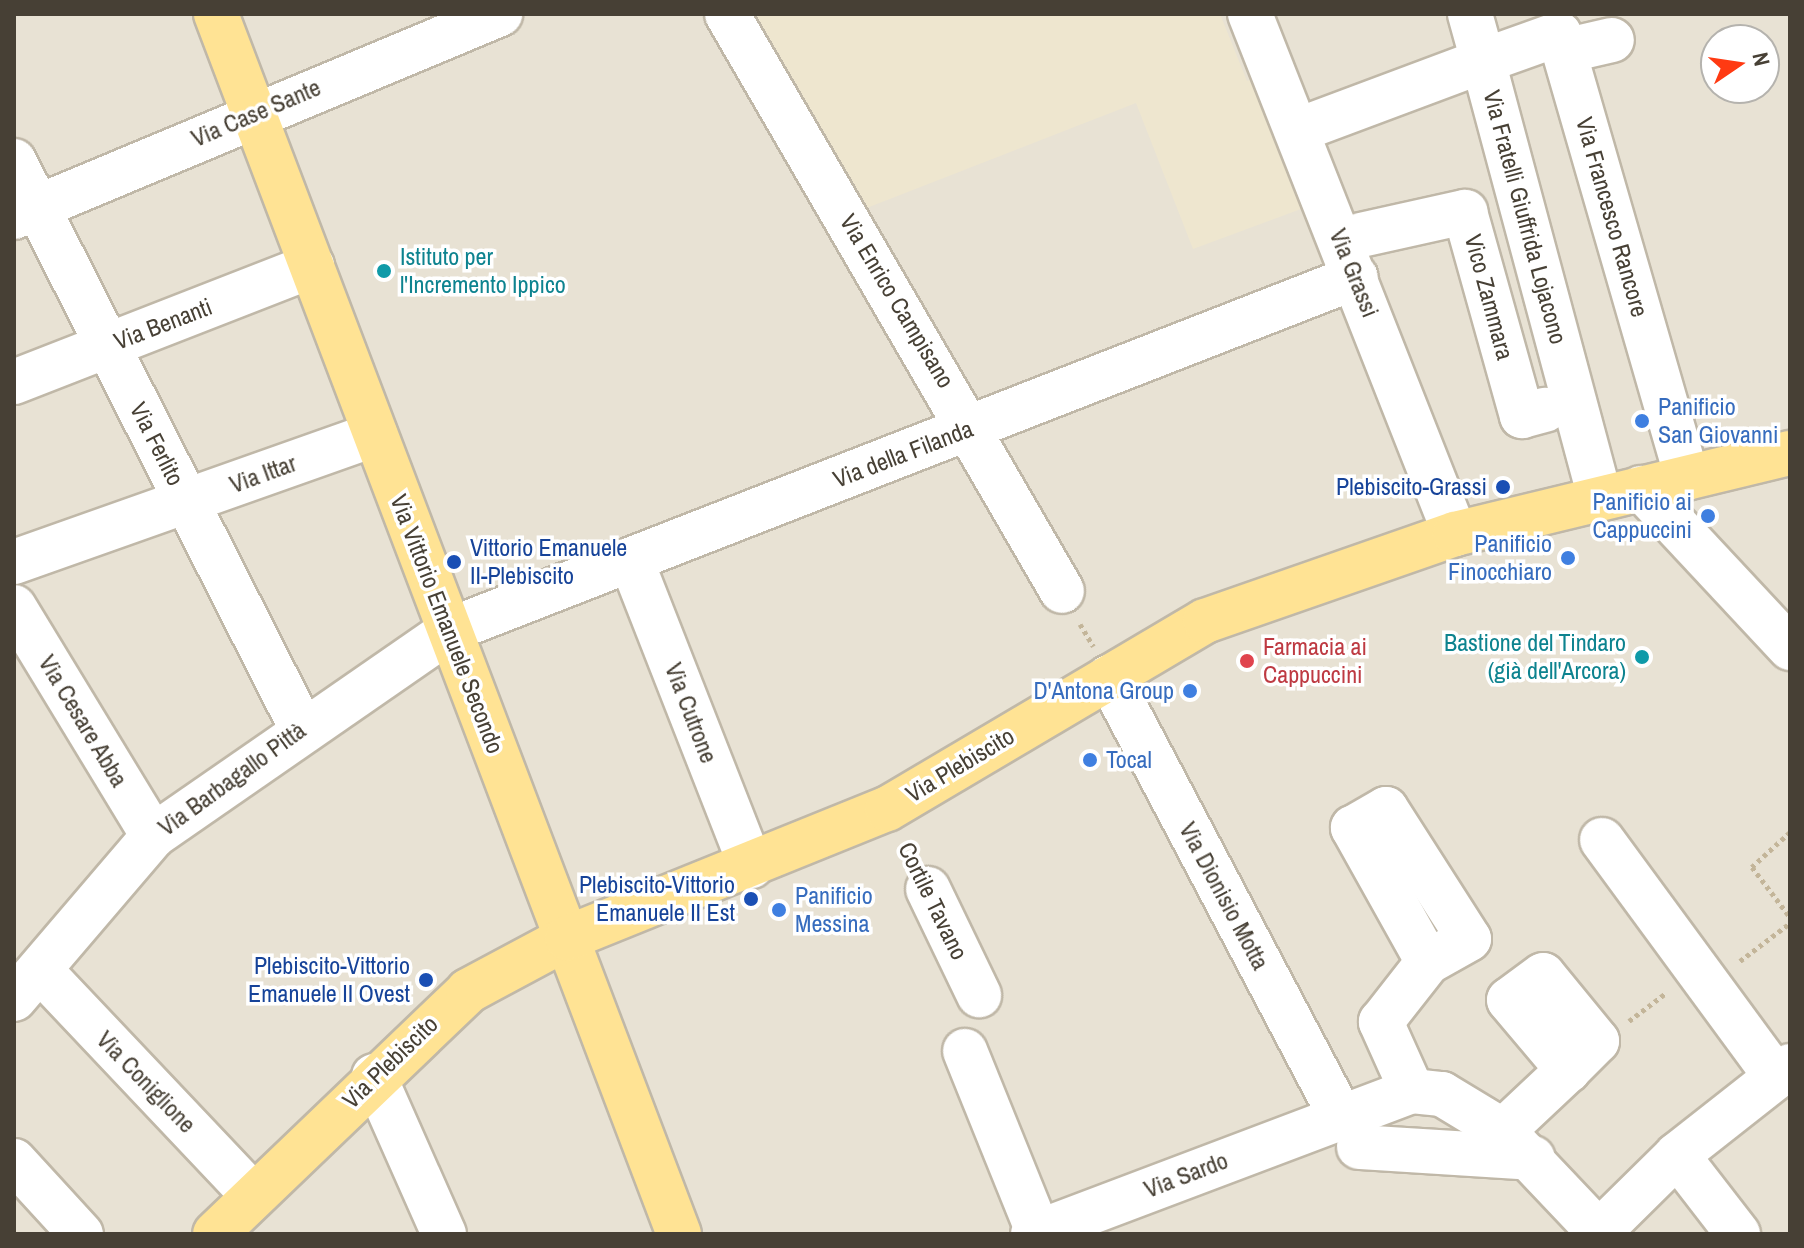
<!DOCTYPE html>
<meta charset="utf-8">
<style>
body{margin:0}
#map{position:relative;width:1804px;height:1248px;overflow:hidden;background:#f4f0e6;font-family:"Archivo Narrow",sans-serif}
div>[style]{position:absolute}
.residential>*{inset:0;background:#e8e2d4}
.education>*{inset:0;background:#eee6cf}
.path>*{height:5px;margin-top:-2.5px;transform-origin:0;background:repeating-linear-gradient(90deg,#c3b599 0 4px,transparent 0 8px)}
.roads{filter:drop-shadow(2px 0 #c0b8a8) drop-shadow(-2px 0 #c0b8a8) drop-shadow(0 2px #c0b8a8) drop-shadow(0 -2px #c0b8a8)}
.minor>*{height:44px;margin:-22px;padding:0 22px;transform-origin:22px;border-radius:22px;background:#fff}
.major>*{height:44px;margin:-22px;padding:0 22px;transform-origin:22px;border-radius:22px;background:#ffe394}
.dots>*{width:22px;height:22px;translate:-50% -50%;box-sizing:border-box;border:4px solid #fff;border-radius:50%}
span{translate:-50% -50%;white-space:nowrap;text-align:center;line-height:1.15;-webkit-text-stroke:7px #fff;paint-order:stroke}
.street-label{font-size:24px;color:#474035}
.culture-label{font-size:24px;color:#0d838f}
.left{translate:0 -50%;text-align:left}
.right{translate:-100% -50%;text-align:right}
.shop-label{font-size:24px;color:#366cbe}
.transit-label{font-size:24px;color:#164399}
.health-label{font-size:24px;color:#be3a42}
.frame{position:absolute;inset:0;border:16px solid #474035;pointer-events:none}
.north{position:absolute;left:1700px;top:24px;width:80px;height:80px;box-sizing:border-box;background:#fff;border:2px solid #b5b3ae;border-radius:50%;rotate:77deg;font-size:22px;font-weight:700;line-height:32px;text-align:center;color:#474035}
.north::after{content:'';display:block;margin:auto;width:28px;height:36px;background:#ff3a12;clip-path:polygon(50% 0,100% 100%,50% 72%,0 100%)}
</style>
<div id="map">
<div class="residential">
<div style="clip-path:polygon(evenodd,14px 14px,1790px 14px,1790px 1234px,14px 1234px,14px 14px,1716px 40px,1764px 40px,1764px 88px,1716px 88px,1716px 40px)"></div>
</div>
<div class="education">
<div style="clip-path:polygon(740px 14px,1220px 14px,1247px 81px,1257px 77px,1309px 206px,1193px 249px,1136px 103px,859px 211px)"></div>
</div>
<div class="path">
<div style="left:1080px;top:624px;width:26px;rotate:59deg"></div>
<div style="left:1790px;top:832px;width:52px;rotate:137.4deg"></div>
<div style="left:1752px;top:867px;width:63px;rotate:52.8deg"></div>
<div style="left:1740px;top:961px;width:63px;rotate:-37.2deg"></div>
<div style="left:1629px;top:1021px;width:46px;rotate:-37.1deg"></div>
<div style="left:560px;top:1234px;width:1px"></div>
</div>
<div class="roads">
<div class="minor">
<div style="left:727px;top:14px;width:667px;rotate:59.86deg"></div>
<div style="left:1250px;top:14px;width:559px;rotate:68.48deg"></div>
<div style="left:1470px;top:14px;width:49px;rotate:74.5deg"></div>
<div style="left:1483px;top:61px;width:81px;rotate:-19.6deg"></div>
<div style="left:1559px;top:34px;width:462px;rotate:73.9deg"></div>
<div style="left:1564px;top:51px;width:49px;rotate:-12.9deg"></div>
<div style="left:1317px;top:123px;width:177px;rotate:-20.5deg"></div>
<div style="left:1483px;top:61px;width:452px;rotate:75deg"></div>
<div style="left:14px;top:161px;width:635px;rotate:63.11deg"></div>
<div style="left:14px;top:217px;width:527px;rotate:-22.67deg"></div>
<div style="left:1361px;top:235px;width:107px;rotate:-12.5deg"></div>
<div style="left:1465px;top:212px;width:212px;rotate:74.4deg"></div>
<div style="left:1522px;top:416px;width:24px;rotate:-15deg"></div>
<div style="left:14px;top:382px;width:320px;rotate:-21.3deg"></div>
<div style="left:1641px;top:488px;width:219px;rotate:47deg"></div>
<div style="left:631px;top:560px;width:329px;rotate:68.6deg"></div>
<div style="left:14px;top:562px;width:383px;rotate:-19.5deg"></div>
<div style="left:14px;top:607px;width:268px;rotate:58.7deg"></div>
<div style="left:1109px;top:677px;width:496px;rotate:62.2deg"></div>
<div style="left:1386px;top:809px;width:154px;rotate:57.4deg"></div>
<div style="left:1469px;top:939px;width:47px;rotate:150.7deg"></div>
<div style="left:1428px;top:962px;width:154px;rotate:-119.2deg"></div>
<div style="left:1353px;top:828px;width:38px;rotate:-30deg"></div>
<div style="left:1602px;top:840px;width:294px;rotate:53.7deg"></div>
<div style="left:928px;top:889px;width:118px;rotate:64.3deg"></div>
<div style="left:40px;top:970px;width:310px;rotate:46.6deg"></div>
<div style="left:14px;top:999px;width:214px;rotate:-49.5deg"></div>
<div style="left:153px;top:836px;width:361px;rotate:-34.7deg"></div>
<div style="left:450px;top:630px;width:972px;rotate:-21.29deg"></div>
<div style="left:965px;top:1051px;width:197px;rotate:68deg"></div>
<div style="left:374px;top:1076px;width:173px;rotate:66.1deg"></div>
<div style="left:1412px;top:1091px;width:76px;rotate:-114.2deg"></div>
<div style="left:1381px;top:1022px;width:76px;rotate:-51.9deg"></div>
<div style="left:1503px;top:1131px;width:89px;rotate:-43.2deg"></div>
<div style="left:1568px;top:1070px;width:41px;rotate:-45deg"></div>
<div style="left:1597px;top:1041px;width:85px;rotate:-129.3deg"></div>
<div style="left:1543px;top:975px;width:42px;rotate:143.7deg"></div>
<div style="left:1509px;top:1000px;width:92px;rotate:49.9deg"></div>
<div style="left:1359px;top:1147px;width:174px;rotate:3.6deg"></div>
<div style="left:1677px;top:1155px;width:100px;rotate:52.3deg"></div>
<div style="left:14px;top:1161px;width:99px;rotate:47.5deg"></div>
<div style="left:1033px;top:1234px;width:405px;rotate:-20.7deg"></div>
<div style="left:1412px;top:1091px;width:30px;rotate:6deg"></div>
<div style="left:1442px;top:1094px;width:71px;rotate:31.2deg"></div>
<div style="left:1503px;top:1131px;width:138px;rotate:46.5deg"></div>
<div style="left:1597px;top:1234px;width:112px;rotate:-44.6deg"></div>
<div style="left:1677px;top:1155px;width:144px;rotate:-38.2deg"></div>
</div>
<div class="major">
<div style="left:216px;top:14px;width:1305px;rotate:69.22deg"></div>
<div style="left:215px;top:1234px;width:351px;rotate:-43.8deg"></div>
<div style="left:468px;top:991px;width:112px;rotate:-28.2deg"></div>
<div style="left:567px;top:938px;width:345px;rotate:-22deg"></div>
<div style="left:887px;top:809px;width:369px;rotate:-30.6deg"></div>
<div style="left:1205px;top:621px;width:265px;rotate:-19.2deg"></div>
<div style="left:1455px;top:534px;width:345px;rotate:-13.6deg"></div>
</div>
</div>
<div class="dots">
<div style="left:384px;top:271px;background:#0f9aa8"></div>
<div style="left:1642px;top:421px;background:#3f7fe0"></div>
<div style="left:1503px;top:487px;background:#1a4fb4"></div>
<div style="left:1708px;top:516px;background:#3f7fe0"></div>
<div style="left:1568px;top:558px;background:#3f7fe0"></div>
<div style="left:454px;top:562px;background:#1a4fb4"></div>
<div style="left:1642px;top:657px;background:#0f9aa8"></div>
<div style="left:1247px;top:661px;background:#e0444e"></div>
<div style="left:1190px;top:691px;background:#3f7fe0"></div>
<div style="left:1090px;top:760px;background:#3f7fe0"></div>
<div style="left:751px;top:899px;background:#1a4fb4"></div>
<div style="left:779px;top:910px;background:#3f7fe0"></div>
<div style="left:426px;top:980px;background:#1a4fb4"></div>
</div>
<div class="street-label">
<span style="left:256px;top:113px;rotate:-23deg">Via Case Sante</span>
<span style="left:1525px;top:217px;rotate:75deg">Via Fratelli Giuffrida Lojacono</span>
<span style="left:1612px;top:217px;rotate:74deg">Via Francesco Rancore</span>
<span style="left:1354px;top:273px;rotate:68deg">Via Grassi</span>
<span style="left:1489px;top:297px;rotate:75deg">Vico Zammara</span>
<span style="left:897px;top:301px;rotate:59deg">Via Enrico Campisano</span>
<span style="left:163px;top:324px;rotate:-21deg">Via Benanti</span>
<span style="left:157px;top:444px;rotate:63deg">Via Ferlito</span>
<span style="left:903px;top:454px;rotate:-21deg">Via della Filanda</span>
<span style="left:263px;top:474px;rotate:-20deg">Via Ittar</span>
<span style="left:447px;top:624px;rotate:69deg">Via Vittorio Emanuele Secondo</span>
<span style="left:691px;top:713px;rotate:69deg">Via Cutrone</span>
<span style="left:83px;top:721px;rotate:59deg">Via Cesare Abba</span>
<span style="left:960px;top:765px;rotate:-31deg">Via Plebiscito</span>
<span style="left:232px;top:779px;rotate:-36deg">Via Barbagallo Pittà</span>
<span style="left:1224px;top:896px;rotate:62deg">Via Dionisio Motta</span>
<span style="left:933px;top:901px;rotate:64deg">Cortile Tavano</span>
<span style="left:390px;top:1062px;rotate:-44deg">Via Plebiscito</span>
<span style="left:146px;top:1082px;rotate:46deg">Via Coniglione</span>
<span style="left:1186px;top:1175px;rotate:-21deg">Via Sardo</span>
</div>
<div class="culture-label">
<span class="left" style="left:400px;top:271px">Istituto per<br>l'Incremento Ippico</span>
<span class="right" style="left:1626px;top:657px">Bastione del Tindaro<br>(già dell'Arcora)</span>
</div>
<div class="shop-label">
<span class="left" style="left:1658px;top:421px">Panificio<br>San Giovanni</span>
<span class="right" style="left:1692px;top:516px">Panificio ai<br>Cappuccini</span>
<span class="right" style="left:1552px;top:558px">Panificio<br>Finocchiaro</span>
<span class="right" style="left:1174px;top:691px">D'Antona Group</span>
<span class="left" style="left:1106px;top:760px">Tocal</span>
<span class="left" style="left:795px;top:910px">Panificio<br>Messina</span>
</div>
<div class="transit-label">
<span class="right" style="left:1487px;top:487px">Plebiscito-Grassi</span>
<span class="left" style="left:470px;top:562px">Vittorio Emanuele<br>II-Plebiscito</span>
<span class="right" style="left:735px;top:899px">Plebiscito-Vittorio<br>Emanuele II Est</span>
<span class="right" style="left:410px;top:980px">Plebiscito-Vittorio<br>Emanuele II Ovest</span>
</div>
<div class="health-label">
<span class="left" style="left:1263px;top:661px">Farmacia ai<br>Cappuccini</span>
</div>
<div class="frame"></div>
<div class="north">N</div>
</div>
